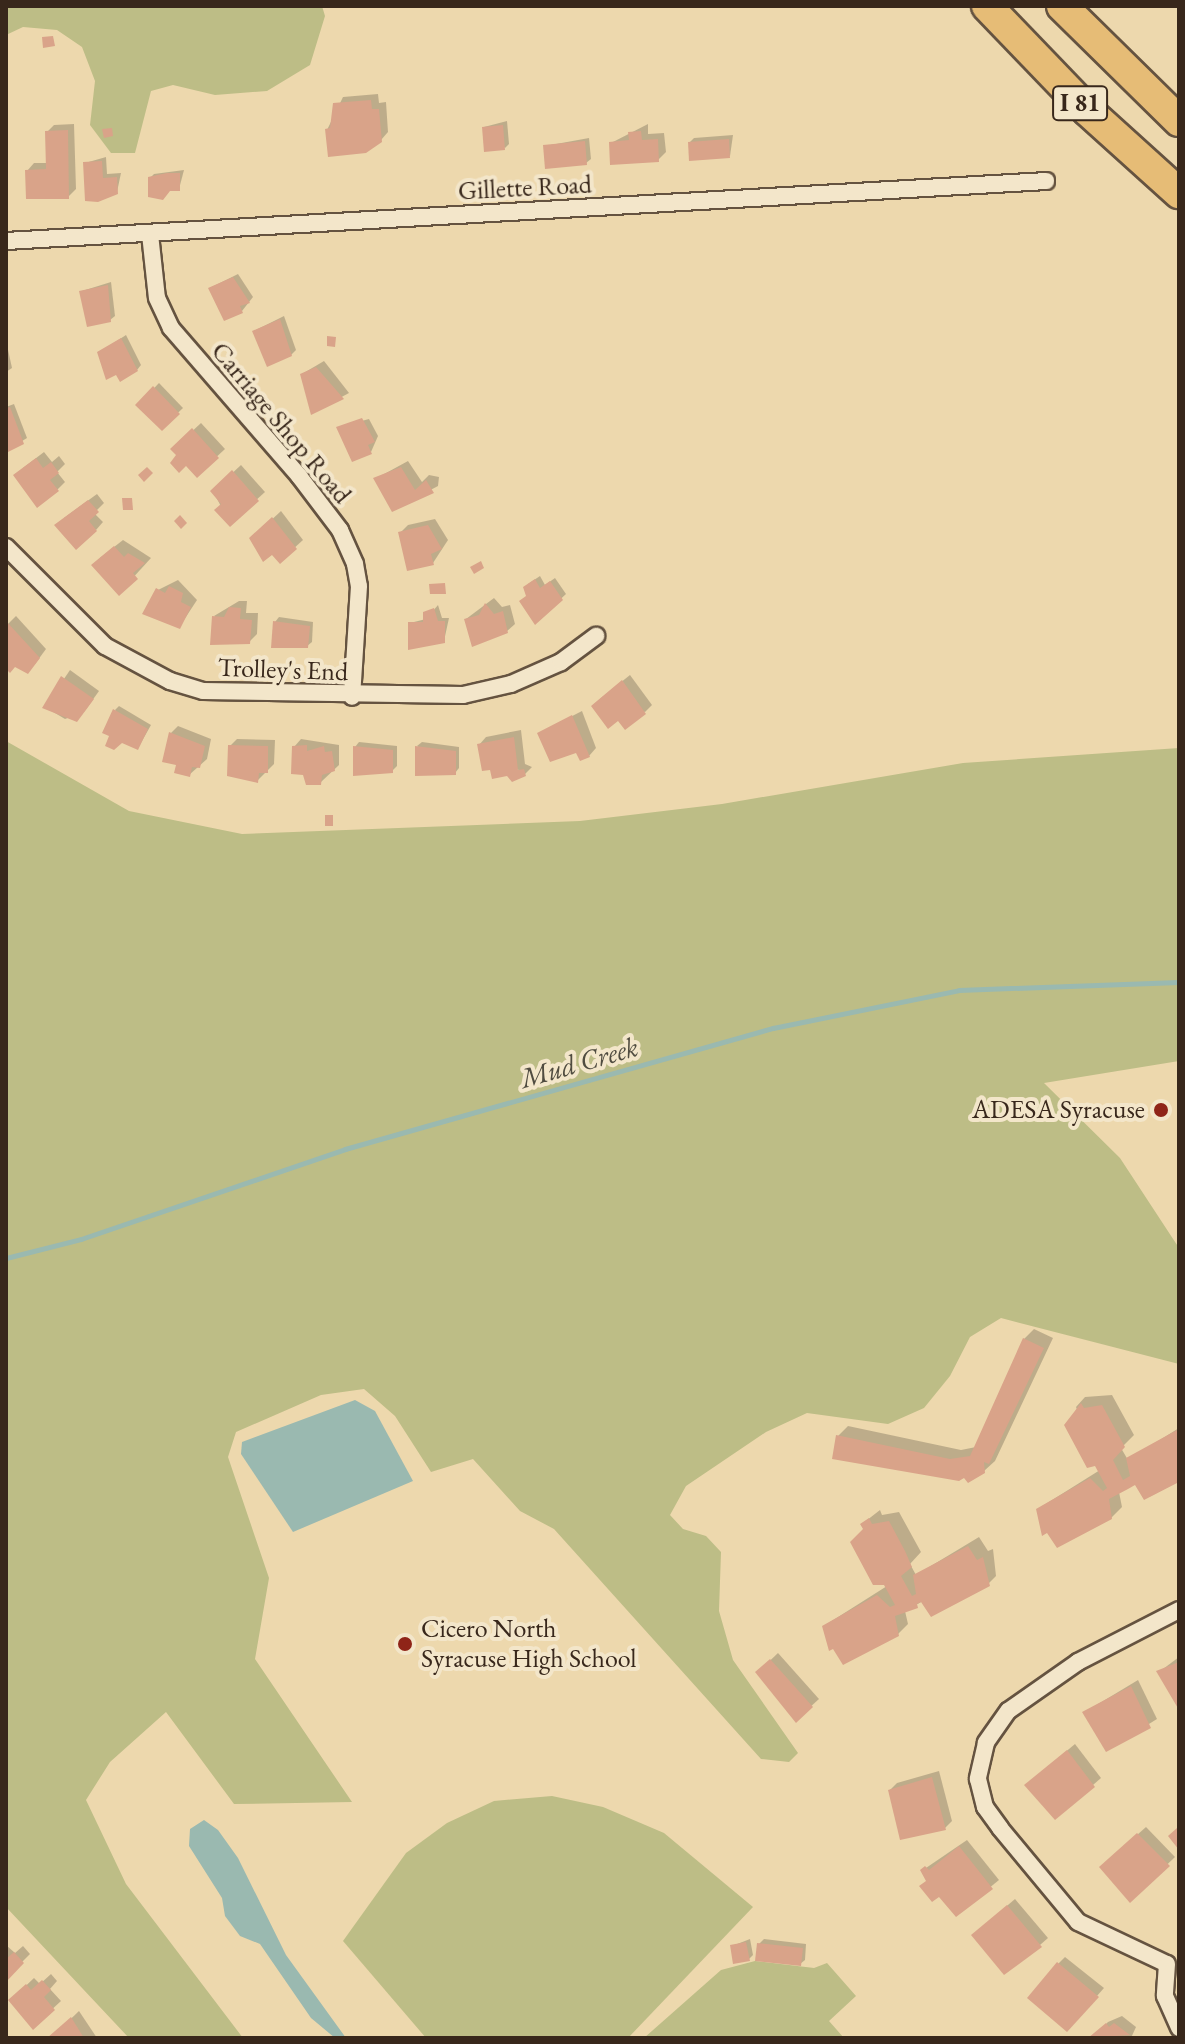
<!DOCTYPE html>
<style>
body{margin:0}
#map{position:relative;width:1185px;height:2044px;overflow:hidden;background:#edd8ad;font-family:"EB Garamond",serif}
div>[style]{position:absolute}
.green>*{inset:0;background:#bdbd86}
.water>*{inset:0;background:#9ab9b0}
.shadow>*{inset:0;background:#0003}
.stream>*{height:5px;margin:-2.5px;padding:0 2.5px;transform-origin:2.5px;border-radius:2.5px;background:#9ab9b0}
.building>*{inset:0;background:#d9a389}
.roads{filter:drop-shadow(2px 0 #655340) drop-shadow(-2px 0 #655340) drop-shadow(0 2px #655340) drop-shadow(0 -2px #655340)}
.street>*{height:16px;margin:-8px;padding:0 8px;transform-origin:8px;border-radius:8px;background:#f3e6ca}
.highway>*{height:30px;margin:-15px;padding:0 15px;transform-origin:15px;border-radius:15px;background:#e6bc76}
.dots>*{width:22px;height:22px;translate:-50% -50%;box-sizing:border-box;border:4px solid #f3e6ca;border-radius:50%}
span{translate:-50% -50%;white-space:nowrap;text-align:center;line-height:1.15;-webkit-text-stroke:8px #f3e6ca;paint-order:stroke}
.shield-label span{padding:2px 6px;background:#f3e6ca;border:2px solid;border-radius:6px;-webkit-text-stroke-width:0}
.shield-label{font-size:24px;color:#38271b;font-weight:700}
.street-label{font-size:26px;color:#38271b}
.poi-label{font-size:26px;color:#38271b}
.right{translate:-100% -50%;text-align:right}
.left{translate:0 -50%;text-align:left}
.water-label{font-size:28px;color:#504c40;font-style:italic}
.frame{position:absolute;inset:0;border:8px solid #38271b;pointer-events:none}
</style>
<div id="map">
<div class="green">
<div style="clip-path:polygon(6px 6px,322px 6px,325px 16px,310px 65px,267px 91px,215px 95px,173px 85px,151px 91px,135px 153px,111px 153px,90px 125px,95px 81px,82px 47px,57px 30px,23px 27px,6px 35px)"></div>
<div style="clip-path:polygon(6px 741px,129px 811px,242px 834px,580px 821px,722px 804px,963px 763px,1179px 748px,1179px 1061px,1044px 1083px,1120px 1158px,1179px 1248px,1179px 1364px,1001px 1318px,970px 1337px,950px 1376px,924px 1408px,888px 1424px,807px 1413px,766px 1432px,686px 1486px,670px 1515px,683px 1529px,706px 1536px,721px 1552px,719px 1611px,733px 1660px,798px 1753px,789px 1762px,761px 1759px,554px 1529px,520px 1511px,473px 1459px,431px 1472px,395px 1416px,364px 1389px,321px 1395px,236px 1432px,228px 1457px,269px 1578px,255px 1659px,352px 1802px,234px 1804px,166px 1712px,110px 1762px,86px 1800px,126px 1884px,243px 2038px,129px 2038px,6px 1907px)"></div>
<div style="clip-path:polygon(552px 1796px,603px 1807px,664px 1833px,753px 1907px,628px 2038px,426px 2038px,343px 1941px,406px 1853px,447px 1823px,494px 1801px)"></div>
<div style="clip-path:polygon(755px 1961px,814px 1968px,827px 1963px,856px 1996px,829px 2021px,844px 2038px,644px 2038px,721px 1970px)"></div>
</div>
<div class="water">
<div style="clip-path:polygon(355px 1400px,375px 1411px,413px 1481px,293px 1532px,241px 1454px,242px 1442px)"></div>
<div style="clip-path:polygon(204px 1820px,218px 1830px,238px 1858px,286px 1955px,346px 2038px,335px 2038px,311px 2018px,260px 1944px,240px 1936px,225px 1916px,222px 1898px,189px 1846px,190px 1829px)"></div>
</div>
<div class="shadow">
<div style="clip-path:polygon(378px 94px,379px 103px,386px 102px,388px 132px,381px 140px,327px 130px,343px 97px)"></div>
<div style="clip-path:polygon(507px 121px,509px 144px,505px 148px,484px 127px)"></div>
<div style="clip-path:polygon(74px 124px,76px 189px,68px 197px,27px 171px,34px 163px,48px 163px,47px 132px,54px 125px)"></div>
<div style="clip-path:polygon(648px 124px,648px 134px,664px 133px,666px 152px,658px 160px,611px 143px)"></div>
<div style="clip-path:polygon(733px 135px,730px 156px,690px 142px,694px 138px)"></div>
<div style="clip-path:polygon(589px 138px,591px 159px,586px 163px,545px 146px)"></div>
<div style="clip-path:polygon(106px 157px,107px 174px,121px 173px,117px 192px,85px 163px)"></div>
<div style="clip-path:polygon(184px 170px,179px 189px,150px 178px,154px 174px)"></div>
<div style="clip-path:polygon(238px 274px,253px 297px,242px 311px,210px 288px)"></div>
<div style="clip-path:polygon(111px 282px,115px 316px,110px 320px,82px 291px)"></div>
<div style="clip-path:polygon(284px 316px,296px 350px,291px 355px,254px 331px)"></div>
<div style="clip-path:polygon(126px 335px,141px 365px,137px 370px,100px 352px)"></div>
<div style="clip-path:polygon(7px 345px,12px 368px,6px 372px,6px 345px)"></div>
<div style="clip-path:polygon(324px 361px,349px 393px,312px 413px,302px 374px)"></div>
<div style="clip-path:polygon(159px 383px,183px 408px,162px 428px,138px 405px)"></div>
<div style="clip-path:polygon(14px 404px,27px 438px,6px 451px,6px 407px)"></div>
<div style="clip-path:polygon(369px 419px,378px 436px,371px 452px,339px 427px)"></div>
<div style="clip-path:polygon(201px 423px,225px 449px,197px 475px,173px 449px)"></div>
<div style="clip-path:polygon(44px 452px,52px 462px,59px 456px,65px 464px,57px 472px,65px 482px,57px 490px,23px 468px)"></div>
<div style="clip-path:polygon(408px 461px,422px 482px,429px 475px,439px 477px,438px 486px,393px 510px,375px 479px)"></div>
<div style="clip-path:polygon(241px 465px,265px 492px,230px 524px,213px 491px)"></div>
<div style="clip-path:polygon(97px 494px,104px 503px,94px 513px,103px 522px,96px 530px,64px 518px)"></div>
<div style="clip-path:polygon(281px 511px,303px 540px,280px 561px,252px 538px)"></div>
<div style="clip-path:polygon(435px 519px,448px 540px,433px 563px,400px 533px,408px 525px)"></div>
<div style="clip-path:polygon(123px 540px,151px 558px,119px 593px,100px 558px)"></div>
<div style="clip-path:polygon(540px 576px,545px 585px,555px 578px,566px 594px,536px 622px,528px 584px)"></div>
<div style="clip-path:polygon(178px 580px,197px 600px,180px 626px,158px 590px)"></div>
<div style="clip-path:polygon(494px 598px,502px 607px,510px 605px,515px 624px,507px 631px,466px 619px)"></div>
<div style="clip-path:polygon(239px 601px,247px 601px,246px 613px,258px 613px,257px 634px,249px 642px,214px 616px)"></div>
<div style="clip-path:polygon(438px 605px,442px 618px,449px 618px,444px 641px,410px 623px,426px 619px)"></div>
<div style="clip-path:polygon(16px 616px,46px 649px,35px 664px,6px 664px,6px 626px)"></div>
<div style="clip-path:polygon(279px 617px,313px 622px,312px 642px,307px 646px,275px 622px)"></div>
<div style="clip-path:polygon(70px 670px,99px 691px,84px 712px,65px 719px,45px 707px)"></div>
<div style="clip-path:polygon(630px 675px,652px 705px,645px 712px,600px 699px)"></div>
<div style="clip-path:polygon(119px 706px,151px 725px,138px 748px,115px 710px)"></div>
<div style="clip-path:polygon(582px 711px,596px 748px,589px 756px,539px 733px)"></div>
<div style="clip-path:polygon(178px 726px,211px 739px,207px 759px,189px 775px,178px 764px,171px 733px)"></div>
<div style="clip-path:polygon(521px 730px,525px 764px,532px 767px,525px 774px,479px 745px,486px 737px)"></div>
<div style="clip-path:polygon(237px 739px,275px 740px,274px 764px,257px 781px,230px 746px)"></div>
<div style="clip-path:polygon(301px 739px,339px 745px,339px 765px,321px 782px,307px 783px,294px 747px)"></div>
<div style="clip-path:polygon(359px 742px,397px 746px,397px 766px,392px 771px,355px 747px)"></div>
<div style="clip-path:polygon(422px 742px,459px 747px,459px 768px,455px 773px,417px 746px)"></div>
<div style="clip-path:polygon(1034px 1329px,1053px 1338px,995px 1461px,984px 1471px,965px 1475px,838px 1436px,848px 1426px,961px 1450px,976px 1447px,1024px 1339px)"></div>
<div style="clip-path:polygon(1112px 1395px,1134px 1435px,1121px 1448px,1128px 1460px,1179px 1428px,1179px 1481px,1149px 1497px,1135px 1483px,1119px 1492px,1122px 1507px,1111px 1518px,1041px 1507px,1100px 1470px,1076px 1407px,1085px 1397px)"></div>
<div style="clip-path:polygon(880px 1510px,882px 1515px,899px 1512px,921px 1552px,910px 1564px,916px 1575px,979px 1537px,988px 1551px,993px 1549px,996px 1576px,985px 1587px,923px 1601px,905px 1611px,908px 1624px,898px 1634px,827px 1624px,887px 1586px,862px 1524px)"></div>
<div style="clip-path:polygon(778px 1653px,819px 1699px,796px 1720px,758px 1672px)"></div>
<div style="clip-path:polygon(1179px 1657px,1179px 1707px,1159px 1672px)"></div>
<div style="clip-path:polygon(1138px 1680px,1157px 1719px,1107px 1750px,1085px 1712px)"></div>
<div style="clip-path:polygon(1075px 1744px,1101px 1778px,1093px 1785px,1034px 1778px)"></div>
<div style="clip-path:polygon(939px 1771px,952px 1821px,945px 1828px,890px 1790px,897px 1783px)"></div>
<div style="clip-path:polygon(1146px 1827px,1175px 1857px,1130px 1900px,1109px 1860px)"></div>
<div style="clip-path:polygon(967px 1840px,999px 1880px,956px 1915px,923px 1870px)"></div>
<div style="clip-path:polygon(1015px 1899px,1048px 1938px,1040px 1945px,981px 1928px)"></div>
<div style="clip-path:polygon(750px 1939px,753px 1955px,749px 1959px,732px 1946px)"></div>
<div style="clip-path:polygon(764px 1939px,806px 1944px,805px 1960px,800px 1964px,759px 1944px)"></div>
<div style="clip-path:polygon(6px 1945px,15px 1953px,23px 1946px,30px 1954px,6px 1978px)"></div>
<div style="clip-path:polygon(1065px 1957px,1104px 1988px,1074px 2022px,1058px 1964px)"></div>
<div style="clip-path:polygon(51px 1974px,57px 1981px,50px 1989px,61px 2001px,33px 2027px,11px 2000px,34px 1978px,40px 1984px)"></div>
<div style="clip-path:polygon(79px 2011px,97px 2038px,51px 2038px)"></div>
<div style="clip-path:polygon(1122px 2016px,1136px 2027px,1131px 2038px,1092px 2038px,1108px 2022px)"></div>
</div>
<div class="stream">
<div style="left:6px;top:1258px;width:77px;rotate:-14.2deg"></div>
<div style="left:81px;top:1239px;width:279px;rotate:-18.8deg"></div>
<div style="left:345px;top:1149px;width:445px;rotate:-15.8deg"></div>
<div style="left:773px;top:1028px;width:190px;rotate:-11.5deg"></div>
<div style="left:959px;top:990px;width:220px;rotate:-2.1deg"></div>
</div>
<div class="building">
<div style="clip-path:polygon(53px 36px,55px 46px,43px 48px,42px 37px)"></div>
<div style="clip-path:polygon(371px 100px,372px 109px,379px 109px,382px 142px,366px 153px,328px 157px,325px 129px,330px 128px,333px 103px)"></div>
<div style="clip-path:polygon(503px 125px,505px 150px,484px 152px,482px 127px)"></div>
<div style="clip-path:polygon(112px 128px,113px 136px,104px 138px,102px 129px)"></div>
<div style="clip-path:polygon(68px 130px,69px 199px,26px 199px,25px 170px,46px 169px,45px 131px)"></div>
<div style="clip-path:polygon(641px 131px,642px 140px,658px 139px,659px 162px,610px 165px,609px 142px,629px 140px,628px 132px)"></div>
<div style="clip-path:polygon(729px 139px,730px 158px,689px 161px,688px 142px)"></div>
<div style="clip-path:polygon(585px 141px,587px 165px,545px 169px,543px 145px)"></div>
<div style="clip-path:polygon(102px 161px,103px 178px,117px 177px,118px 194px,98px 202px,85px 201px,83px 162px)"></div>
<div style="clip-path:polygon(167px 173px,180px 173px,180px 191px,170px 191px,163px 200px,148px 197px,148px 177px)"></div>
<div style="clip-path:polygon(233px 277px,250px 303px,240px 306px,243px 313px,224px 321px,208px 288px)"></div>
<div style="clip-path:polygon(108px 285px,111px 322px,87px 327px,79px 291px)"></div>
<div style="clip-path:polygon(280px 319px,292px 356px,267px 367px,252px 331px)"></div>
<div style="clip-path:polygon(327px 336px,336px 337px,335px 347px,327px 346px)"></div>
<div style="clip-path:polygon(121px 338px,138px 371px,120px 382px,116px 375px,106px 380px,97px 352px)"></div>
<div style="clip-path:polygon(316px 367px,344px 399px,311px 415px,300px 374px)"></div>
<div style="clip-path:polygon(153px 386px,180px 414px,162px 431px,135px 405px)"></div>
<div style="clip-path:polygon(10px 407px,24px 444px,6px 453px,6px 408px)"></div>
<div style="clip-path:polygon(362px 418px,375px 442px,368px 445px,372px 454px,352px 462px,336px 427px)"></div>
<div style="clip-path:polygon(192px 428px,219px 458px,197px 478px,186px 466px,179px 473px,170px 463px,176px 455px,170px 449px)"></div>
<div style="clip-path:polygon(36px 458px,43px 468px,51px 462px,59px 473px,50px 480px,59px 491px,37px 508px,13px 475px)"></div>
<div style="clip-path:polygon(147px 467px,153px 473px,144px 482px,138px 475px)"></div>
<div style="clip-path:polygon(401px 467px,415px 490px,426px 480px,434px 493px,392px 512px,373px 478px)"></div>
<div style="clip-path:polygon(232px 470px,259px 501px,230px 527px,214px 510px,221px 504px,210px 491px)"></div>
<div style="clip-path:polygon(122px 498px,132px 498px,133px 510px,123px 510px)"></div>
<div style="clip-path:polygon(88px 500px,99px 512px,89px 521px,97px 531px,76px 550px,54px 525px)"></div>
<div style="clip-path:polygon(180px 515px,187px 523px,181px 529px,174px 521px)"></div>
<div style="clip-path:polygon(272px 517px,297px 549px,280px 564px,272px 555px,263px 562px,249px 538px)"></div>
<div style="clip-path:polygon(428px 525px,442px 549px,431px 554px,434px 565px,407px 571px,398px 532px)"></div>
<div style="clip-path:polygon(114px 546px,124px 557px,128px 553px,145px 563px,133px 573px,138px 579px,119px 596px,91px 565px)"></div>
<div style="clip-path:polygon(481px 561px,484px 568px,474px 574px,470px 567px)"></div>
<div style="clip-path:polygon(535px 579px,540px 588px,550px 581px,563px 600px,535px 625px,519px 601px,526px 596px,523px 587px)"></div>
<div style="clip-path:polygon(445px 583px,446px 594px,430px 594px,429px 584px)"></div>
<div style="clip-path:polygon(169px 586px,183px 593px,181px 602px,191px 607px,180px 629px,142px 614px,156px 588px,165px 593px)"></div>
<div style="clip-path:polygon(485px 603px,494px 614px,503px 611px,508px 633px,472px 647px,464px 619px,479px 615px)"></div>
<div style="clip-path:polygon(229px 607px,241px 608px,240px 619px,252px 620px,250px 644px,210px 645px,212px 616px,224px 617px)"></div>
<div style="clip-path:polygon(434px 608px,438px 621px,445px 621px,445px 643px,408px 650px,408px 622px,423px 622px,423px 612px)"></div>
<div style="clip-path:polygon(6px 621px,40px 658px,28px 674px,15px 667px,10px 673px,6px 669px)"></div>
<div style="clip-path:polygon(273px 621px,310px 626px,308px 648px,271px 648px)"></div>
<div style="clip-path:polygon(61px 676px,94px 699px,77px 722px,42px 708px)"></div>
<div style="clip-path:polygon(622px 680px,646px 714px,625px 730px,618px 721px,608px 729px,591px 706px)"></div>
<div style="clip-path:polygon(113px 709px,148px 729px,138px 750px,122px 743px,114px 750px,105px 746px,109px 736px,102px 733px)"></div>
<div style="clip-path:polygon(572px 715px,590px 757px,580px 761px,576px 753px,550px 762px,537px 733px)"></div>
<div style="clip-path:polygon(169px 732px,205px 746px,200px 768px,192px 767px,190px 777px,174px 773px,176px 765px,162px 762px)"></div>
<div style="clip-path:polygon(514px 737px,518px 770px,524px 769px,526px 776px,512px 782px,507px 776px,492px 779px,490px 770px,482px 771px,477px 744px)"></div>
<div style="clip-path:polygon(228px 745px,268px 746px,268px 773px,259px 773px,258px 783px,227px 776px)"></div>
<div style="clip-path:polygon(307px 745px,307px 751px,324px 746px,325px 752px,332px 751px,335px 771px,322px 775px,321px 785px,306px 785px,303px 775px,291px 774px,292px 746px)"></div>
<div style="clip-path:polygon(353px 746px,393px 750px,393px 773px,353px 776px)"></div>
<div style="clip-path:polygon(415px 746px,456px 751px,456px 775px,415px 776px)"></div>
<div style="clip-path:polygon(325px 815px,333px 815px,333px 826px,325px 826px)"></div>
<div style="clip-path:polygon(1023px 1338px,1044px 1348px,989px 1464px,984px 1462px,985px 1473px,968px 1483px,964px 1478px,959px 1481px,832px 1459px,836px 1435px,950px 1459px,970px 1456px)"></div>
<div style="clip-path:polygon(1081px 1403px,1084px 1408px,1102px 1405px,1125px 1447px,1113px 1460px,1123px 1480px,1130px 1476px,1126px 1458px,1177px 1430px,1179px 1482px,1144px 1500px,1135px 1485px,1128px 1489px,1109px 1499px,1112px 1519px,1057px 1548px,1047px 1533px,1042px 1536px,1036px 1509px,1090px 1478px,1103px 1491px,1107px 1488px,1095px 1466px,1087px 1468px,1064px 1425px)"></div>
<div style="clip-path:polygon(869px 1518px,872px 1524px,889px 1521px,905px 1551px,912px 1567px,901px 1576px,912px 1596px,916px 1594px,913px 1575px,968px 1546px,977px 1560px,983px 1557px,990px 1586px,931px 1617px,921px 1602px,917px 1604px,918px 1608px,895px 1616px,899px 1636px,843px 1665px,833px 1649px,829px 1651px,822px 1626px,877px 1595px,890px 1607px,895px 1605px,884px 1585px,873px 1585px,850px 1542px,863px 1529px,860px 1524px)"></div>
<div style="clip-path:polygon(770px 1659px,813px 1707px,796px 1723px,755px 1672px)"></div>
<div style="clip-path:polygon(1179px 1662px,1179px 1710px,1156px 1671px)"></div>
<div style="clip-path:polygon(1131px 1686px,1151px 1728px,1106px 1752px,1082px 1712px)"></div>
<div style="clip-path:polygon(1067px 1750px,1095px 1787px,1055px 1820px,1024px 1785px)"></div>
<div style="clip-path:polygon(932px 1777px,946px 1830px,900px 1840px,888px 1790px)"></div>
<div style="clip-path:polygon(1177px 1828px,1179px 1830px,1179px 1850px,1168px 1836px)"></div>
<div style="clip-path:polygon(1137px 1833px,1170px 1866px,1130px 1903px,1099px 1867px)"></div>
<div style="clip-path:polygon(959px 1846px,993px 1889px,956px 1917px,939px 1897px,932px 1902px,919px 1886px,926px 1881px,920px 1870px,925px 1866px,929px 1870px)"></div>
<div style="clip-path:polygon(1007px 1905px,1042px 1947px,1004px 1975px,971px 1935px)"></div>
<div style="clip-path:polygon(746px 1942px,750px 1961px,733px 1964px,730px 1945px)"></div>
<div style="clip-path:polygon(757px 1943px,803px 1948px,801px 1966px,755px 1961px)"></div>
<div style="clip-path:polygon(14px 1952px,24px 1963px,6px 1982px,6px 1959px)"></div>
<div style="clip-path:polygon(1057px 1962px,1099px 1997px,1067px 2032px,1027px 1998px)"></div>
<div style="clip-path:polygon(42px 1980px,51px 1990px,44px 1997px,55px 2010px,33px 2030px,8px 2000px,26px 1984px,31px 1990px)"></div>
<div style="clip-path:polygon(71px 2017px,84px 2038px,47px 2038px)"></div>
<div style="clip-path:polygon(1106px 2023px,1109px 2027px,1114px 2023px,1130px 2035px,1088px 2038px)"></div>
</div>
<div class="roads">
<div class="street">
<div style="left:150px;top:234px;width:64px;rotate:83.8deg"></div>
<div style="left:157px;top:298px;width:33px;rotate:65deg"></div>
<div style="left:171px;top:328px;width:196px;rotate:49.1deg"></div>
<div style="left:299px;top:476px;width:68px;rotate:52.8deg"></div>
<div style="left:340px;top:530px;width:37px;rotate:66deg"></div>
<div style="left:355px;top:564px;width:22px;rotate:80deg"></div>
<div style="left:359px;top:586px;width:111px;rotate:93.6deg"></div>
<div style="left:6px;top:241px;width:1042px;rotate:-3.3deg"></div>
<div style="left:6px;top:547px;width:140px;rotate:45deg"></div>
<div style="left:105px;top:646px;width:74px;rotate:28.3deg"></div>
<div style="left:170px;top:681px;width:34px;rotate:17deg"></div>
<div style="left:203px;top:691px;width:260px;rotate:0.9deg"></div>
<div style="left:463px;top:695px;width:49px;rotate:-12.9deg"></div>
<div style="left:511px;top:684px;width:55px;rotate:-23.7deg"></div>
<div style="left:561px;top:662px;width:44px;rotate:-36.6deg"></div>
<div style="left:1179px;top:1610px;width:114px;rotate:152.8deg"></div>
<div style="left:1078px;top:1662px;width:85px;rotate:145deg"></div>
<div style="left:1008px;top:1711px;width:39px;rotate:125deg"></div>
<div style="left:986px;top:1743px;width:37px;rotate:103deg"></div>
<div style="left:978px;top:1779px;width:29px;rotate:76deg"></div>
<div style="left:985px;top:1807px;width:26px;rotate:54deg"></div>
<div style="left:1000px;top:1828px;width:122px;rotate:50.3deg"></div>
<div style="left:1078px;top:1922px;width:98px;rotate:25.3deg"></div>
<div style="left:1167px;top:1964px;width:32px;rotate:94deg"></div>
<div style="left:1165px;top:1996px;width:35px;rotate:66deg"></div>
</div>
<div class="highway">
<div style="left:987px;top:6px;width:144px;rotate:46.1deg"></div>
<div style="left:1087px;top:110px;width:124px;rotate:42.1deg"></div>
<div style="left:1062px;top:6px;width:164px;rotate:44.5deg"></div>
</div>
</div>
<div class="dots">
<div style="left:1161px;top:1110px;background:#8f2418"></div>
<div style="left:405px;top:1644px;background:#8f2418"></div>
</div>
<div class="shield-label">
<span style="left:1080px;top:103px">I 81</span>
</div>
<div class="street-label">
<span style="left:525px;top:188px;rotate:-3deg">Gillette Road</span>
<span style="left:281px;top:423px;rotate:50deg">Carriage Shop Road</span>
<span style="left:283px;top:670px;rotate:2deg">Trolley's End</span>
</div>
<div class="poi-label">
<span class="right" style="left:1145px;top:1110px">ADESA Syracuse</span>
<span class="left" style="left:421px;top:1644px">Cicero North<br>Syracuse High School</span>
</div>
<div class="water-label">
<span style="left:579px;top:1062px;rotate:-16deg">Mud Creek</span>
</div>
<div class="frame"></div>
</div>
